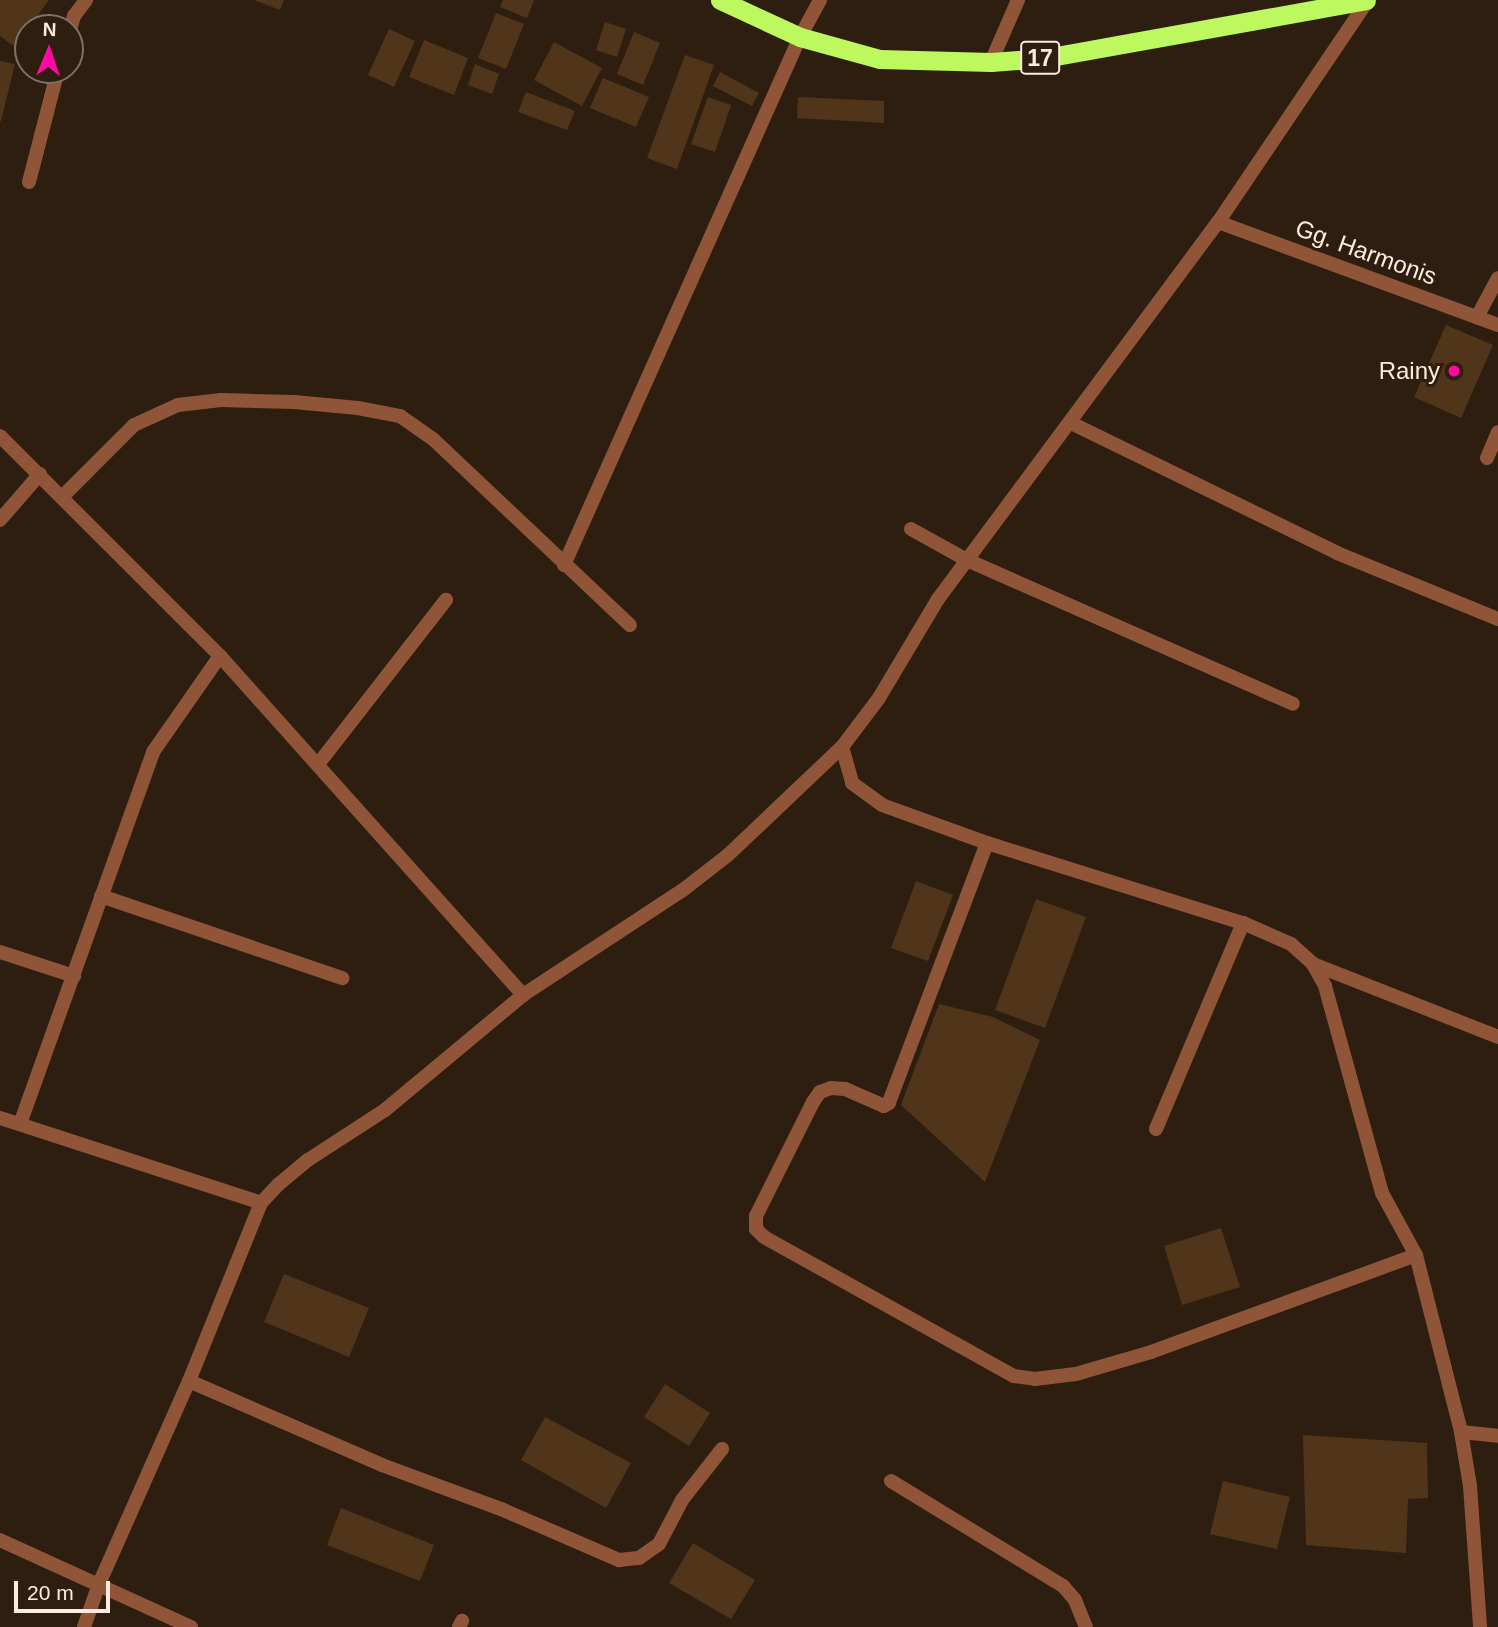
<!DOCTYPE html>
<style>
body{margin:0}
#map{position:relative;width:1498px;height:1627px;overflow:hidden;background:#2e1e10;font-family:Helvetica,sans-serif}
div>[style]{position:absolute}
.building>*{inset:0;background:#50351b}
.service>*{height:14px;margin:-7px;padding:0 7px;transform-origin:7px;border-radius:7px;background:#905538}
.minor>*{height:14px;margin:-7px;padding:0 7px;transform-origin:7px;border-radius:7px;background:#905538}
.tertiary>*{height:14px;margin:-7px;padding:0 7px;transform-origin:7px;border-radius:7px;background:#905538}
.trunk>*{height:19px;margin:-9.5px;padding:0 9.5px;transform-origin:9.5px;border-radius:9.5px;background:#bcf85e}
.dots>*{width:19px;height:19px;translate:-50% -50%;box-sizing:border-box;border:4px solid #2e1e10;border-radius:50%}
span{translate:-50% -50%;white-space:nowrap;text-align:center;line-height:1.15;-webkit-text-stroke:6px #2e1e10;paint-order:stroke}
.shield-label span{padding:2px 5px;background:#2e1e10;border:2px solid;border-radius:5px;-webkit-text-stroke-width:0}
.shield-label{font-size:23px;color:#ffebdd;font-weight:700}
.street-label{font-size:24px;color:#ffebdd}
.poi-label{font-size:24px;color:#ffebdd}
.right{translate:-100% -50%;text-align:right}
.north{position:absolute;left:14px;top:14px;width:70px;height:70px;box-sizing:border-box;background:#2e1e10;border:2px solid #827062;border-radius:50%;rotate:2deg;font-size:19px;font-weight:700;line-height:28px;text-align:center;color:#ffebdd}
.north::after{content:'';display:block;margin:auto;width:24px;height:32px;background:#ff09a0;clip-path:polygon(50% 0,100% 100%,50% 72%,0 100%)}
.scale{position:absolute;left:14px;top:1581px;width:96px;height:32px;box-sizing:border-box;border:4px solid #ffebdd;border-top:0;padding-left:9px;font-size:21px;line-height:24px;white-space:nowrap;color:#ffebdd;-webkit-text-stroke:5px #2e1e10;paint-order:stroke}
</style>
<div id="map">
<div class="building">
<div style="clip-path:polygon(0 0,49px 0,15px 47px,0 36px)"></div>
<div style="clip-path:polygon(254px 0,284px 0,280px 10px)"></div>
<div style="clip-path:polygon(503px 0,534px 0,527px 18px,500px 7px)"></div>
<div style="clip-path:polygon(496px 13px,524px 24px,506px 69px,478px 58px)"></div>
<div style="clip-path:polygon(605px 22px,626px 29px,617px 57px,596px 50px)"></div>
<div style="clip-path:polygon(389px 29px,415px 41px,394px 87px,368px 75px)"></div>
<div style="clip-path:polygon(634px 32px,660px 43px,643px 85px,617px 74px)"></div>
<div style="clip-path:polygon(424px 40px,468px 58px,454px 95px,409px 77px)"></div>
<div style="clip-path:polygon(554px 42px,602px 68px,582px 106px,534px 80px)"></div>
<div style="clip-path:polygon(685px 55px,714px 65px,677px 169px,647px 158px)"></div>
<div style="clip-path:polygon(0 61px,15px 64px,1px 121px,0 121px)"></div>
<div style="clip-path:polygon(475px 64px,499px 74px,492px 94px,468px 85px)"></div>
<div style="clip-path:polygon(720px 72px,759px 93px,752px 106px,713px 86px)"></div>
<div style="clip-path:polygon(603px 78px,649px 97px,636px 127px,590px 108px)"></div>
<div style="clip-path:polygon(526px 92px,575px 111px,567px 130px,518px 112px)"></div>
<div style="clip-path:polygon(708px 97px,731px 105px,715px 152px,691px 144px)"></div>
<div style="clip-path:polygon(798px 97px,884px 101px,884px 123px,797px 118px)"></div>
<div style="clip-path:polygon(1446px 325px,1493px 345px,1461px 418px,1414px 397px)"></div>
<div style="clip-path:polygon(916px 881px,953px 895px,928px 961px,891px 948px)"></div>
<div style="clip-path:polygon(1036px 899px,1086px 917px,1045px 1028px,995px 1010px)"></div>
<div style="clip-path:polygon(939px 1004px,993px 1017px,1040px 1040px,985px 1182px,901px 1105px)"></div>
<div style="clip-path:polygon(1221px 1228px,1240px 1287px,1182px 1305px,1164px 1246px)"></div>
<div style="clip-path:polygon(284px 1274px,369px 1308px,349px 1357px,264px 1322px)"></div>
<div style="clip-path:polygon(665px 1384px,710px 1413px,689px 1446px,644px 1417px)"></div>
<div style="clip-path:polygon(545px 1417px,631px 1463px,606px 1508px,521px 1460px)"></div>
<div style="clip-path:polygon(1303px 1435px,1427px 1443px,1428px 1498px,1408px 1499px,1406px 1553px,1306px 1545px)"></div>
<div style="clip-path:polygon(1223px 1481px,1290px 1497px,1277px 1549px,1210px 1534px)"></div>
<div style="clip-path:polygon(341px 1508px,434px 1545px,420px 1581px,327px 1545px)"></div>
<div style="clip-path:polygon(693px 1543px,755px 1580px,731px 1619px,669px 1583px)"></div>
</div>
<div class="service">
<div style="left:70px;top:30px;width:15px;rotate:-74deg"></div>
<div style="left:74px;top:16px;width:20px;rotate:-53deg"></div>
<div style="left:29px;top:182px;width:116px;rotate:-75.5deg"></div>
<div style="left:62px;top:497px;width:102px;rotate:-45deg"></div>
<div style="left:134px;top:425px;width:48px;rotate:-24.4deg"></div>
<div style="left:178px;top:405px;width:43px;rotate:-6.6deg"></div>
<div style="left:221px;top:400px;width:73px;rotate:1.6deg"></div>
<div style="left:294px;top:402px;width:64px;rotate:5.4deg"></div>
<div style="left:358px;top:408px;width:43px;rotate:10.8deg"></div>
<div style="left:400px;top:416px;width:40px;rotate:34.9deg"></div>
<div style="left:433px;top:439px;width:271px;rotate:43.4deg"></div>
<div style="left:1156px;top:1129px;width:224px;rotate:-67.1deg"></div>
</div>
<div class="minor">
<div style="left:991px;top:62px;width:68px;rotate:-66.5deg"></div>
<div style="left:1218px;top:222px;width:298px;rotate:20.2deg"></div>
<div style="left:1477px;top:317px;width:44px;rotate:-61.7deg"></div>
<div style="left:1071px;top:423px;width:296px;rotate:26deg"></div>
<div style="left:1337px;top:553px;width:174px;rotate:22.3deg"></div>
<div style="left:0;top:436px;width:311px;rotate:45deg"></div>
<div style="left:220px;top:656px;width:455px;rotate:48.2deg"></div>
<div style="left:1487px;top:458px;width:28px;rotate:-67deg"></div>
<div style="left:0;top:520px;width:61px;rotate:-49deg"></div>
<div style="left:911px;top:529px;width:64px;rotate:29deg"></div>
<div style="left:967px;top:560px;width:356px;rotate:23.8deg"></div>
<div style="left:564px;top:565px;width:578px;rotate:-65.92deg"></div>
<div style="left:800px;top:37px;width:42px;rotate:-61.6deg"></div>
<div style="left:319px;top:763px;width:207px;rotate:-52.1deg"></div>
<div style="left:987px;top:843px;width:278px;rotate:110.7deg"></div>
<div style="left:889px;top:1103px;width:6px;rotate:149deg"></div>
<div style="left:884px;top:1106px;width:43px;rotate:-156.4deg"></div>
<div style="left:845px;top:1089px;width:14px;rotate:-176deg"></div>
<div style="left:831px;top:1088px;width:12px;rotate:160deg"></div>
<div style="left:820px;top:1092px;width:12px;rotate:125deg"></div>
<div style="left:813px;top:1102px;width:127px;rotate:116.6deg"></div>
<div style="left:756px;top:1216px;width:13px;rotate:90deg"></div>
<div style="left:756px;top:1229px;width:11px;rotate:45deg"></div>
<div style="left:764px;top:1237px;width:286px;rotate:29.1deg"></div>
<div style="left:1014px;top:1376px;width:21px;rotate:8deg"></div>
<div style="left:1035px;top:1379px;width:41px;rotate:-7deg"></div>
<div style="left:1076px;top:1374px;width:78px;rotate:-16.3deg"></div>
<div style="left:1151px;top:1352px;width:282px;rotate:-20.1deg"></div>
<div style="left:101px;top:896px;width:255px;rotate:18.8deg"></div>
<div style="left:0;top:952px;width:78px;rotate:18deg"></div>
<div style="left:1313px;top:964px;width:199px;rotate:21.5deg"></div>
<div style="left:0;top:1118px;width:274px;rotate:18deg"></div>
<div style="left:20px;top:1124px;width:395px;rotate:-70.3deg"></div>
<div style="left:153px;top:752px;width:117px;rotate:-55.1deg"></div>
<div style="left:189px;top:1381px;width:210px;rotate:23.5deg"></div>
<div style="left:382px;top:1465px;width:127px;rotate:20.3deg"></div>
<div style="left:501px;top:1509px;width:129px;rotate:23.4deg"></div>
<div style="left:619px;top:1560px;width:20px;rotate:-6deg"></div>
<div style="left:639px;top:1558px;width:24px;rotate:-35deg"></div>
<div style="left:659px;top:1544px;width:50px;rotate:-62.4deg"></div>
<div style="left:682px;top:1500px;width:65px;rotate:-51.9deg"></div>
<div style="left:1461px;top:1432px;width:37px;rotate:6deg"></div>
<div style="left:891px;top:1481px;width:202px;rotate:31.4deg"></div>
<div style="left:1063px;top:1586px;width:18px;rotate:49deg"></div>
<div style="left:1075px;top:1600px;width:29px;rotate:68deg"></div>
<div style="left:0;top:1540px;width:210px;rotate:24.5deg"></div>
<div style="left:84px;top:1627px;width:46px;rotate:-70.8deg"></div>
<div style="left:99px;top:1584px;width:222px;rotate:-66.1deg"></div>
<div style="left:189px;top:1381px;width:192px;rotate:-68deg"></div>
<div style="left:261px;top:1203px;width:26px;rotate:-47deg"></div>
<div style="left:279px;top:1184px;width:38px;rotate:-40deg"></div>
<div style="left:308px;top:1160px;width:92px;rotate:-33deg"></div>
<div style="left:385px;top:1110px;width:180px;rotate:-39.8deg"></div>
<div style="left:523px;top:995px;width:191px;rotate:-33.3deg"></div>
<div style="left:683px;top:890px;width:57px;rotate:-37.9deg"></div>
<div style="left:728px;top:855px;width:157px;rotate:-43.5deg"></div>
<div style="left:459px;top:1627px;width:7px;rotate:-63deg"></div>
</div>
<div class="tertiary">
<div style="left:1368px;top:0;width:268px;rotate:124deg"></div>
<div style="left:1218px;top:222px;width:470px;rotate:126.6deg"></div>
<div style="left:938px;top:599px;width:115px;rotate:120.8deg"></div>
<div style="left:879px;top:698px;width:61px;rotate:127.1deg"></div>
<div style="left:842px;top:747px;width:37px;rotate:74deg"></div>
<div style="left:852px;top:783px;width:37px;rotate:36deg"></div>
<div style="left:882px;top:805px;width:112px;rotate:19.9deg"></div>
<div style="left:987px;top:843px;width:268px;rotate:17.4deg"></div>
<div style="left:1243px;top:923px;width:52px;rotate:23.6deg"></div>
<div style="left:1291px;top:944px;width:30px;rotate:42deg"></div>
<div style="left:1313px;top:964px;width:25px;rotate:61deg"></div>
<div style="left:1325px;top:986px;width:215px;rotate:74.6deg"></div>
<div style="left:1382px;top:1193px;width:71px;rotate:61.3deg"></div>
<div style="left:1416px;top:1255px;width:183px;rotate:75.7deg"></div>
<div style="left:1461px;top:1432px;width:55px;rotate:80.5deg"></div>
<div style="left:1470px;top:1486px;width:141px;rotate:85.9deg"></div>
</div>
<div class="trunk">
<div style="left:720px;top:0;width:88px;rotate:24.8deg"></div>
<div style="left:800px;top:37px;width:83px;rotate:15.4deg"></div>
<div style="left:880px;top:59px;width:111px;rotate:1.5deg"></div>
<div style="left:991px;top:62px;width:54px;rotate:-4.2deg"></div>
<div style="left:1045px;top:58px;width:326px;rotate:-10.2deg"></div>
</div>
<div class="dots">
<div style="left:1454px;top:371px;background:#ff09a0"></div>
</div>
<div class="shield-label">
<span style="left:1040px;top:58px">17</span>
</div>
<div class="street-label">
<span style="left:1366px;top:252px;rotate:20deg">Gg. Harmonis</span>
</div>
<div class="poi-label">
<span class="right" style="left:1440px;top:371px">Rainy</span>
</div>
<div class="north">N</div>
<div class="scale">20 m</div>
</div>
